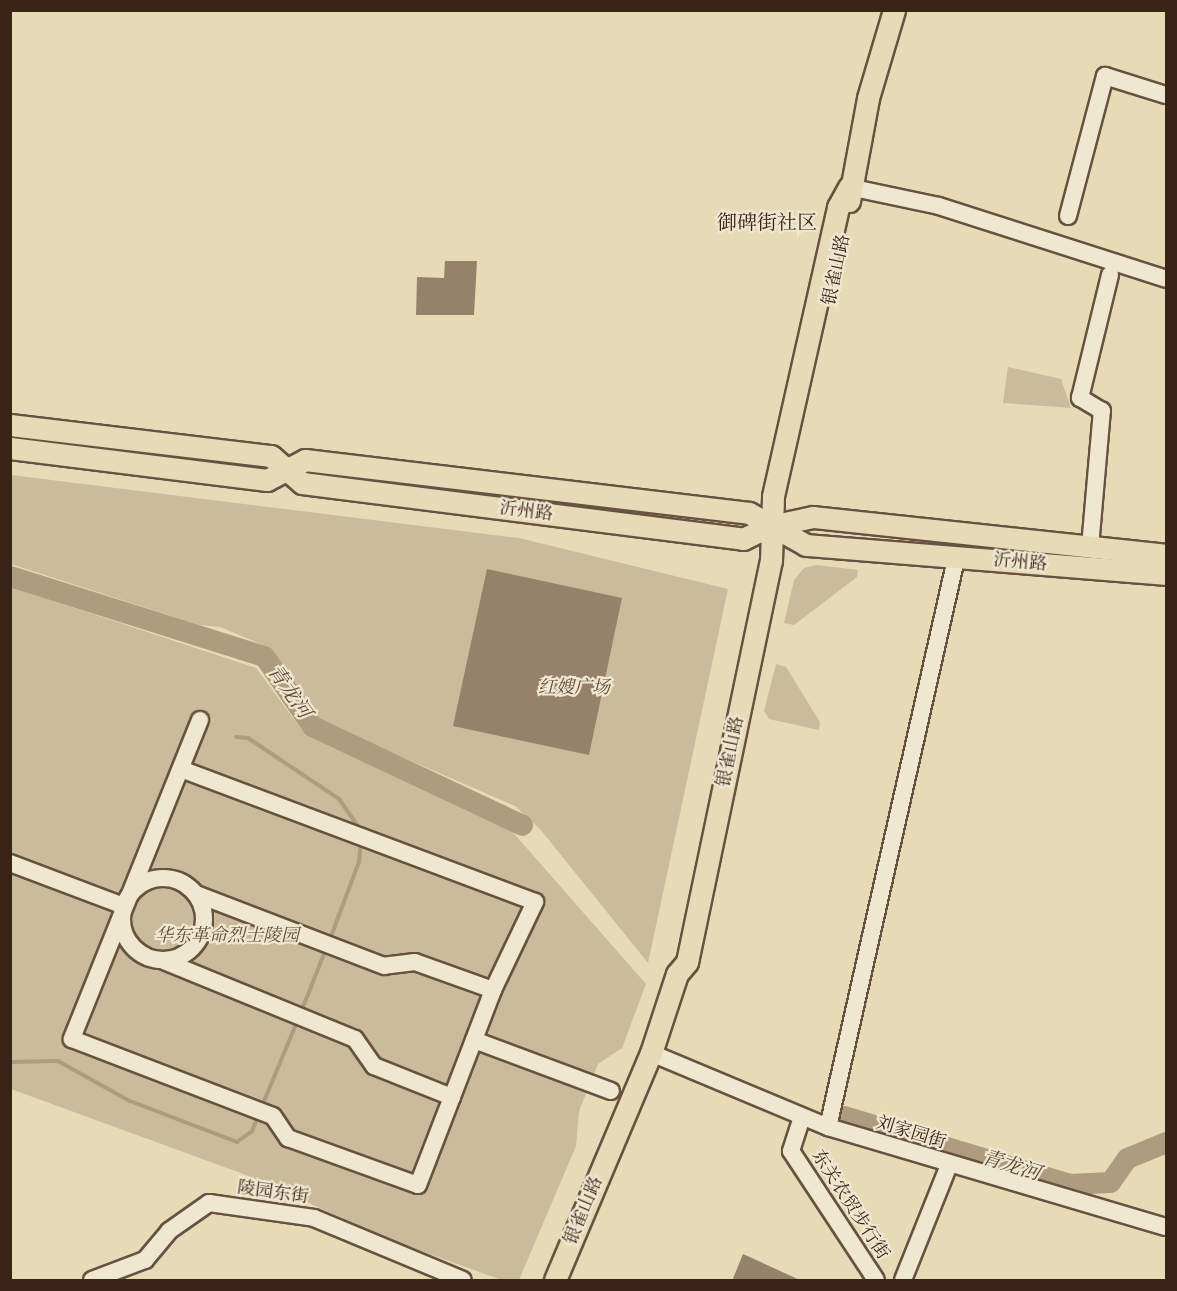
<!DOCTYPE html>
<meta charset="utf-8">
<style>
body{margin:0}
#map{position:relative;width:1177px;height:1291px;overflow:hidden;background:#e7dab7;font-family:"Libre Bodoni","Noto Serif SC",serif}
div>[style]{position:absolute}
.green>*{inset:0;background:#cabb9c}
.stream>*{height:4px;margin:-2px;padding:0 2px;transform-origin:2px;border-radius:2px;background:#ad9c80}
.river>*{height:21px;margin:-10.5px;padding:0 10.5px;transform-origin:10.5px;border-radius:10.5px;background:#ad9c80}
.building>*{inset:0;background:#94836a}
.roads{filter:drop-shadow(2px 0 #66523e) drop-shadow(-2px 0 #66523e) drop-shadow(0 2px #66523e) drop-shadow(0 -2px #66523e)}
.minor>*{height:16px;margin:-8px;padding:0 8px;transform-origin:8px;border-radius:8px;background:#efe7d0}
.minor>.ring{margin:-8px;padding:0;box-sizing:content-box;background:none;border:16px solid #efe7d0;border-radius:50%}
.major>*{height:21px;margin:-10.5px;padding:0 10.5px;transform-origin:10.5px;border-radius:10.5px;background:#e7dab7}
span{translate:-50% -50%;white-space:nowrap;text-align:center;line-height:1.15;-webkit-text-stroke:4.5px #efe7d0;paint-order:stroke}
.street-label{font-size:18px;color:#3b2416}
.park-label{font-size:18px;color:#5f4a38;font-style:italic}
.neighbourhood-label{font-size:20px;color:#3b2416}
.water-label{font-size:20px;color:#5d4836;font-style:italic}
.frame{position:absolute;inset:0;border:12px solid #3b2416;pointer-events:none}
</style>
<div id="map">
<div class="green">
<div style="clip-path:polygon(1008px 367px,1061px 379px,1071px 408px,1003px 403px)"></div>
<div style="clip-path:polygon(11px 475px,519px 538px,728px 589px,648px 963px,540px 829px,515px 806px,317px 720px,270px 648px,220px 627px,199px 625px,11px 564px)"></div>
<div style="clip-path:polygon(817px 565px,858px 570px,857px 577px,794px 625px,784px 623px,794px 580px,804px 568px)"></div>
<div style="clip-path:polygon(11px 587px,256px 668px,305px 734px,510px 829px,646px 984px,622px 1048px,598px 1064px,579px 1111px,576px 1146px,519px 1280px,502px 1280px,396px 1242px,246px 1175px,11px 1089px)"></div>
<div style="clip-path:polygon(776px 664px,786px 667px,820px 722px,819px 730px,769px 719px,764px 711px)"></div>
</div>
<div class="stream">
<div style="left:236px;top:737px;width:12px;rotate:5deg"></div>
<div style="left:248px;top:738px;width:110px;rotate:33.8deg"></div>
<div style="left:339px;top:799px;width:39px;rotate:55deg"></div>
<div style="left:330px;top:939px;width:82px;rotate:-69.4deg"></div>
<div style="left:359px;top:862px;width:21px;rotate:-85deg"></div>
<div style="left:301px;top:1012px;width:68px;rotate:-68.4deg"></div>
<div style="left:10px;top:1062px;width:48px;rotate:-1.2deg"></div>
<div style="left:58px;top:1061px;width:82px;rotate:29.1deg"></div>
<div style="left:130px;top:1101px;width:115px;rotate:21deg"></div>
<div style="left:237px;top:1142px;width:19px;rotate:-36deg"></div>
<div style="left:252px;top:1131px;width:16px;rotate:-68deg"></div>
<div style="left:262px;top:1106px;width:91px;rotate:-67.4deg"></div>
</div>
<div class="river">
<div style="left:10px;top:576px;width:266px;rotate:17.5deg"></div>
<div style="left:264px;top:656px;width:85px;rotate:55.6deg"></div>
<div style="left:312px;top:726px;width:232px;rotate:25.2deg"></div>
<div style="left:844px;top:1116px;width:235px;rotate:16.8deg"></div>
<div style="left:1069px;top:1184px;width:41px;rotate:-2.8deg"></div>
<div style="left:1110px;top:1182px;width:29px;rotate:-55deg"></div>
<div style="left:1127px;top:1158px;width:42px;rotate:-22.3deg"></div>
</div>
<div class="building">
<div style="clip-path:polygon(445px 261px,477px 261px,474px 315px,416px 315px,417px 277px,444px 278px)"></div>
<div style="clip-path:polygon(487px 569px,622px 598px,589px 755px,453px 726px)"></div>
<div style="clip-path:polygon(743px 1254px,802px 1281px,732px 1281px)"></div>
</div>
<div class="roads">
<div class="minor">
<div style="left:849px;top:187px;width:92px;rotate:11.9deg"></div>
<div style="left:939px;top:206px;width:238px;rotate:17.8deg"></div>
<div style="left:1068px;top:216px;width:145px;rotate:-75.2deg"></div>
<div style="left:1105px;top:76px;width:64px;rotate:17.3deg"></div>
<div style="left:1090px;top:547px;width:137px;rotate:-85deg"></div>
<div style="left:1102px;top:411px;width:26px;rotate:-149deg"></div>
<div style="left:1080px;top:398px;width:127px;rotate:-76.3deg"></div>
<div style="left:200px;top:720px;width:344px;rotate:111.9deg"></div>
<div style="left:72px;top:1039px;width:215px;rotate:21deg"></div>
<div style="left:273px;top:1116px;width:27px;rotate:56deg"></div>
<div style="left:288px;top:1138px;width:138px;rotate:19.9deg"></div>
<div style="left:418px;top:1185px;width:94px;rotate:-68.9deg"></div>
<div style="left:181px;top:769px;width:378px;rotate:20.6deg"></div>
<div style="left:535px;top:902px;width:98px;rotate:115.5deg"></div>
<div style="left:10px;top:863px;width:122px;rotate:20.7deg"></div>
<div class="ring" style="left:122px;top:878px;width:66px;height:66px"></div>
<div style="left:164px;top:961px;width:206px;rotate:22.2deg"></div>
<div style="left:355px;top:1039px;width:33px;rotate:55deg"></div>
<div style="left:374px;top:1066px;width:84px;rotate:21.7deg"></div>
<div style="left:452px;top:1097px;width:115px;rotate:-69deg"></div>
<div style="left:493px;top:990px;width:83px;rotate:-160.3deg"></div>
<div style="left:415px;top:962px;width:31px;rotate:173deg"></div>
<div style="left:384px;top:966px;width:201px;rotate:-159deg"></div>
<div style="left:474px;top:1040px;width:146px;rotate:20.4deg"></div>
<div style="left:651px;top:1053px;width:192px;rotate:22.7deg"></div>
<div style="left:828px;top:1127px;width:352px;rotate:16.5deg"></div>
<div style="left:802px;top:1117px;width:36px;rotate:108deg"></div>
<div style="left:791px;top:1151px;width:154px;rotate:56.6deg"></div>
<div style="left:828px;top:1127px;width:582px;rotate:-77.3deg"></div>
<div style="left:92px;top:1280px;width:57px;rotate:-20.7deg"></div>
<div style="left:145px;top:1260px;width:38px;rotate:-50deg"></div>
<div style="left:169px;top:1231px;width:49px;rotate:-35deg"></div>
<div style="left:209px;top:1203px;width:106px;rotate:8.1deg"></div>
<div style="left:314px;top:1218px;width:161px;rotate:22.6deg"></div>
<div style="left:903px;top:1280px;width:124px;rotate:-68.2deg"></div>
</div>
<div class="major">
<div style="left:849px;top:201px;width:105px;rotate:-79.5deg"></div>
<div style="left:868px;top:98px;width:92px;rotate:-73.5deg"></div>
<div style="left:10px;top:425px;width:263px;rotate:6.8deg"></div>
<div style="left:271px;top:456px;width:41px;rotate:41.1deg"></div>
<div style="left:302px;top:483px;width:445px;rotate:7.2deg"></div>
<div style="left:743px;top:539px;width:30px;rotate:-26deg"></div>
<div style="left:770px;top:526px;width:44px;rotate:-11.8deg"></div>
<div style="left:813px;top:517px;width:355px;rotate:6.1deg"></div>
<div style="left:10px;top:448px;width:259px;rotate:7.1deg"></div>
<div style="left:267px;top:480px;width:43px;rotate:-27.8deg"></div>
<div style="left:305px;top:460px;width:447px;rotate:6.8deg"></div>
<div style="left:749px;top:513px;width:65px;rotate:29.3deg"></div>
<div style="left:806px;top:545px;width:361px;rotate:4.6deg"></div>
<div style="left:555px;top:1280px;width:246px;rotate:-67.1deg"></div>
<div style="left:651px;top:1053px;width:83px;rotate:-71.8deg"></div>
<div style="left:677px;top:974px;width:16px;rotate:-50deg"></div>
<div style="left:687px;top:962px;width:410px;rotate:-78.2deg"></div>
<div style="left:771px;top:561px;width:65px;rotate:-88.2deg"></div>
<div style="left:773px;top:496px;width:296px;rotate:-77.3deg"></div>
<div style="left:838px;top:207px;width:23px;rotate:-61deg"></div>
</div>
</div>
<div class="street-label">
<span style="left:837px;top:270px;rotate:-78deg">银雀山路</span>
<span style="left:526px;top:512px;rotate:7deg">沂州路</span>
<span style="left:1020px;top:563px;rotate:5deg">沂州路</span>
<span style="left:731px;top:752px;rotate:-78deg">银雀山路</span>
<span style="left:911px;top:1133px;rotate:17deg">刘家园街</span>
<span style="left:273px;top:1193px;rotate:8deg">陵园东街</span>
<span style="left:850px;top:1205px;rotate:57deg">东关农贸步行街</span>
<span style="left:584px;top:1211px;rotate:-67deg">银雀山路</span>
</div>
<div class="park-label">
<span style="left:574px;top:688px">红嫂广场</span>
<span style="left:227px;top:936px">华东革命烈士陵园</span>
</div>
<div class="neighbourhood-label">
<span style="left:767px;top:223px">御碑街社区</span>
</div>
<div class="water-label">
<span style="left:289px;top:692px;rotate:55deg">青龙河</span>
<span style="left:1011px;top:1166px;rotate:17deg">青龙河</span>
</div>
<div class="frame"></div>
</div>
